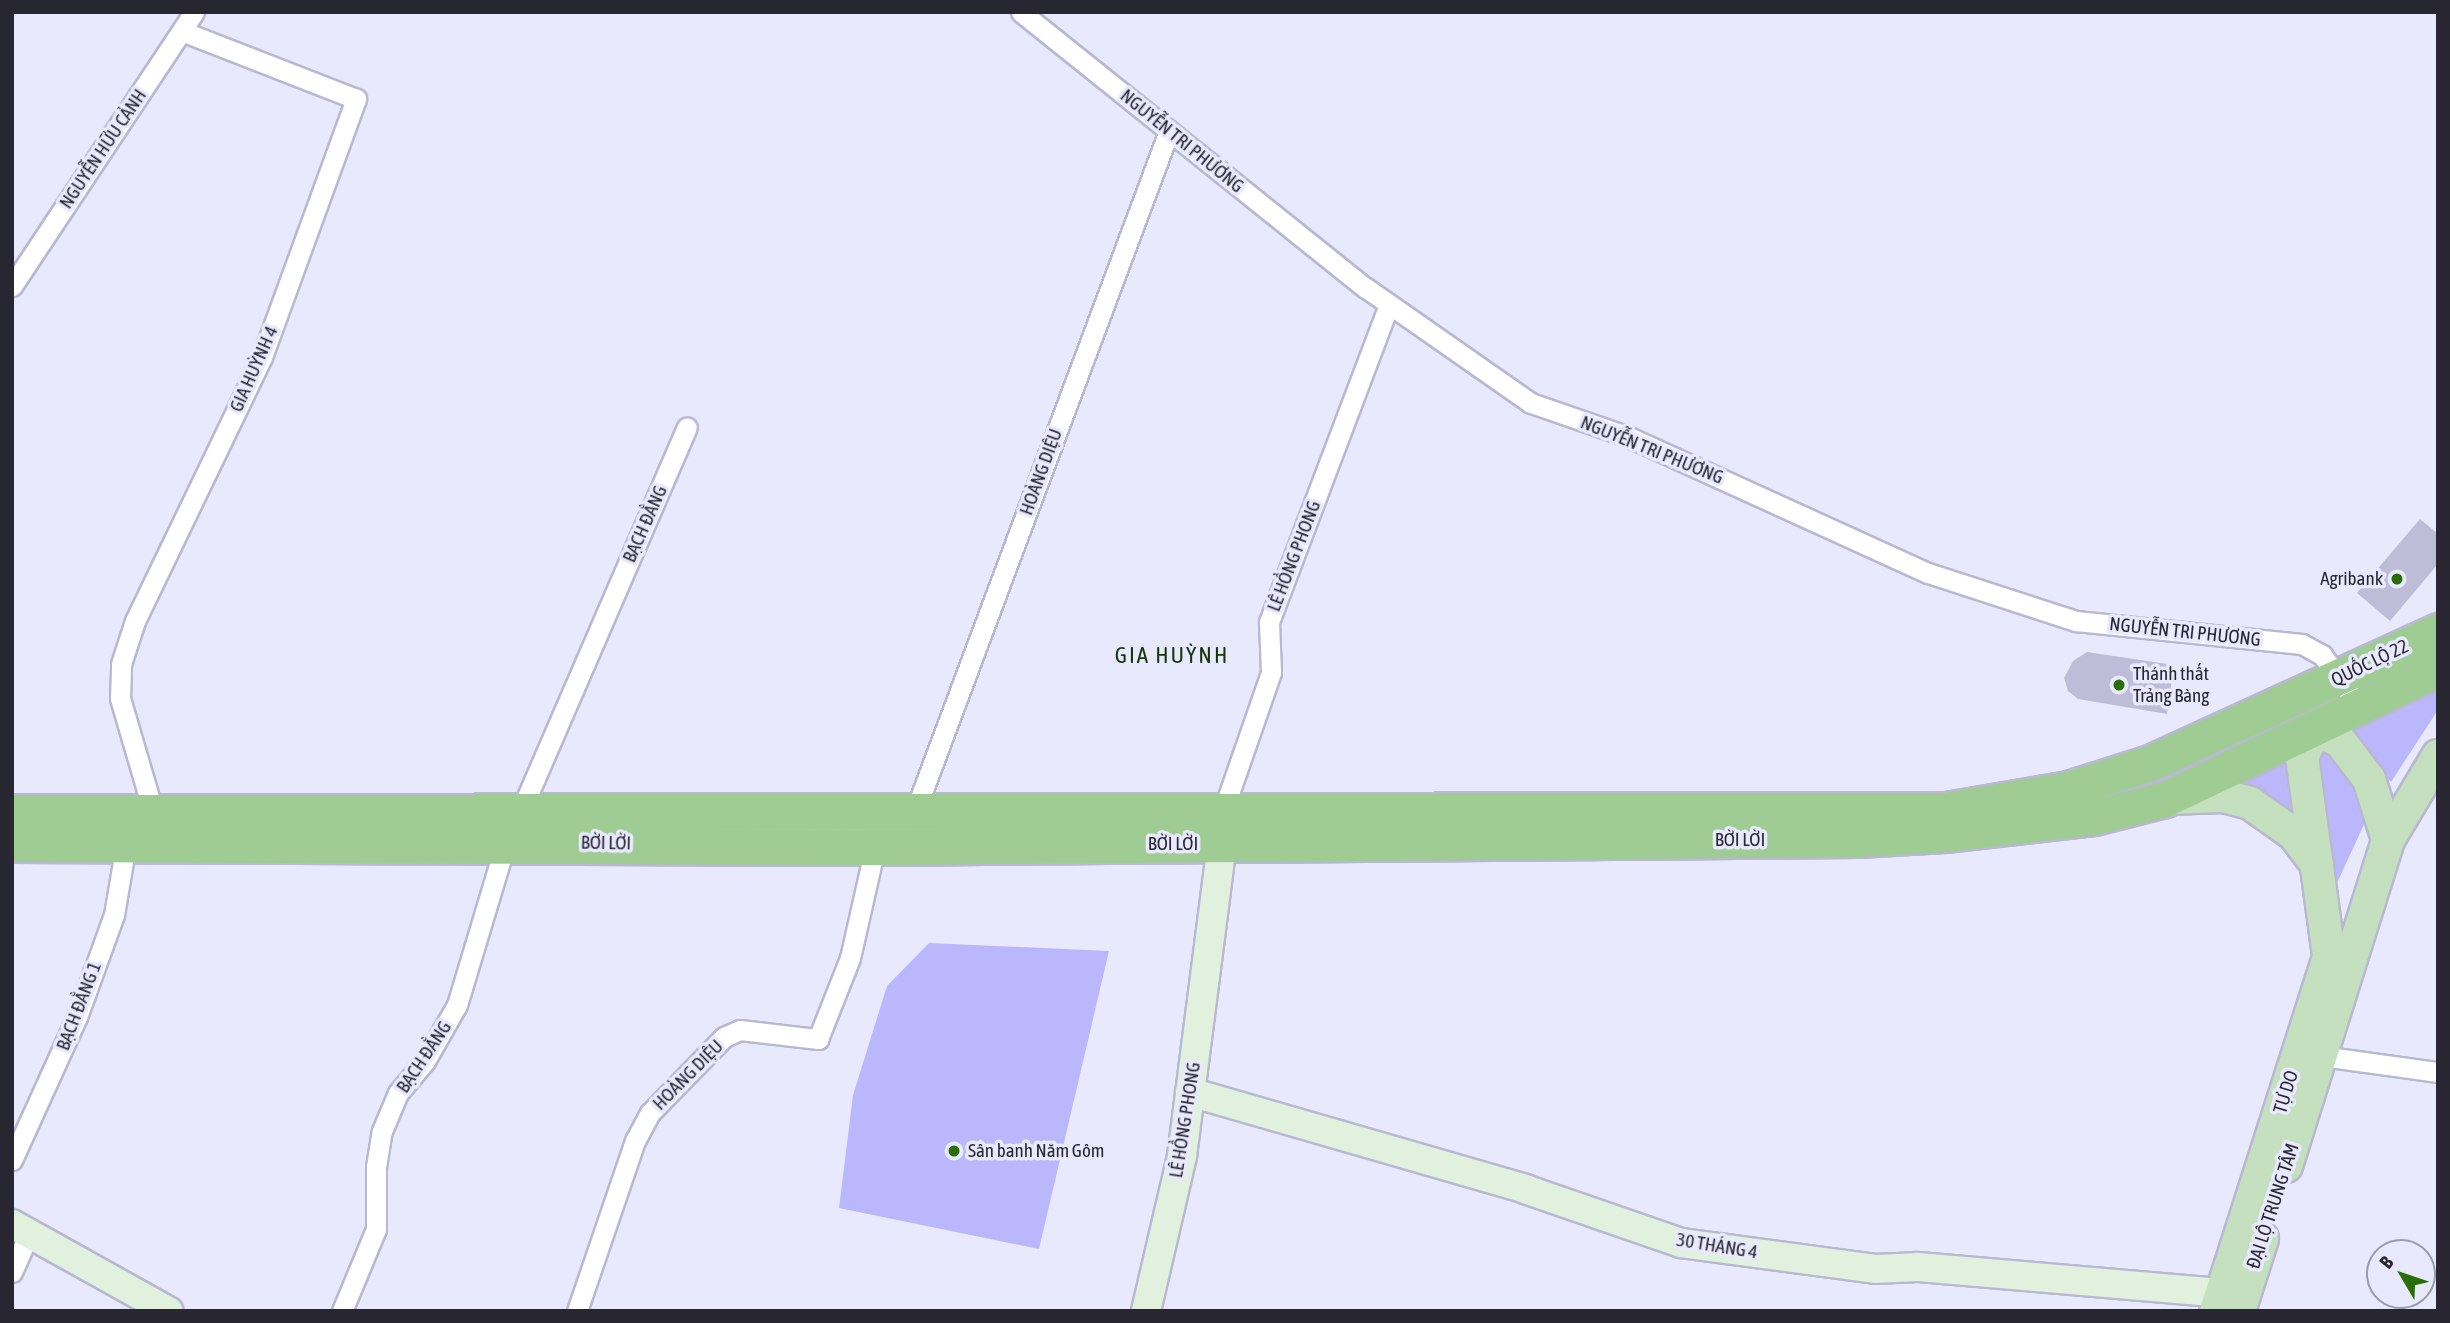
<!DOCTYPE html>
<meta charset="utf-8">
<style>
body{margin:0}
#map{position:relative;width:2450px;height:1323px;overflow:hidden;background:#e9e9fe;font-family:"Asap Condensed",sans-serif}
div>[style]{position:absolute}
.green>*{inset:0;background:#bbb7fd}
.building>*{inset:0;background:#bebdd7}
.roads{filter:drop-shadow(2px 0 #b9b8d2) drop-shadow(-2px 0 #b9b8d2) drop-shadow(0 2px #b9b8d2) drop-shadow(0 -2px #b9b8d2)}
.street>*{height:19px;margin:-9.5px;padding:0 9.5px;transform-origin:9.5px;border-radius:9.5px;background:#fff}
.secondary>*{height:28px;margin:-14px;padding:0 14px;transform-origin:14px;border-radius:14px;background:#e2f0de}
.primary>*{height:32px;margin:-16px;padding:0 16px;transform-origin:16px;border-radius:16px;background:#c5e0be}
.highway>*{height:35px;margin:-17.5px;padding:0 17.5px;transform-origin:17.5px;border-radius:17.5px;background:#9fcc92}
.dots>*{width:19px;height:19px;translate:-50% -50%;box-sizing:border-box;border:4px solid #e9e9fe;border-radius:50%}
span{translate:-50% -50%;white-space:nowrap;text-align:center;line-height:1.15;-webkit-text-stroke:7px #e9e9fe;paint-order:stroke}
.street-label{font-size:19px;color:#282731}
.poi-label{font-size:19px;color:#282731}
.right{translate:-100% -50%;text-align:right}
.left{translate:0 -50%;text-align:left}
.quarter-label{font-size:23px;color:#143508;letter-spacing:2px}
.frame{position:absolute;inset:0;border:14px solid #282731;pointer-events:none}
.north{position:absolute;left:2366px;top:1239px;width:70px;height:70px;box-sizing:border-box;background:#e9e9fe;border:2px solid #9c9bac;border-radius:50%;rotate:309deg;font-size:19px;font-weight:700;line-height:28px;text-align:center;color:#282731}
.north::after{content:'';display:block;margin:auto;width:24px;height:32px;background:#296e09;clip-path:polygon(50% 0,100% 100%,50% 72%,0 100%)}
</style>
<div id="map">
<div class="green">
<div style="clip-path:polygon(2438px 687px,2438px 710px,2391px 782px,2347px 735px)"></div>
<div style="clip-path:polygon(2324px 741px,2373px 805px,2337px 883px,2319px 758px)"></div>
<div style="clip-path:polygon(2290px 762px,2302px 826px,2231px 783px)"></div>
<div style="clip-path:polygon(929px 943px,1109px 951px,1039px 1249px,839px 1208px,853px 1095px,887px 986px)"></div>
</div>
<div class="building">
<div style="clip-path:polygon(2420px 519px,2438px 534px,2438px 564px,2390px 621px,2357px 593px)"></div>
<div style="clip-path:polygon(2087px 652px,2174px 665px,2167px 714px,2078px 699px,2068px 691px,2064px 678px,2073px 661px)"></div>
</div>
<div class="roads">
<div class="street">
<div style="left:1021px;top:12px;width:442px;rotate:38.7deg"></div>
<div style="left:1366px;top:288px;width:201px;rotate:34.9deg"></div>
<div style="left:1531px;top:403px;width:104px;rotate:19.1deg"></div>
<div style="left:1629px;top:437px;width:328px;rotate:24.5deg"></div>
<div style="left:1928px;top:573px;width:156px;rotate:18deg"></div>
<div style="left:2076px;top:621px;width:227px;rotate:5.8deg"></div>
<div style="left:2302px;top:644px;width:23px;rotate:29deg"></div>
<div style="left:2322px;top:655px;width:65px;rotate:54.4deg"></div>
<div style="left:12px;top:286px;width:329px;rotate:-56.4deg"></div>
<div style="left:153px;top:811px;width:118px;rotate:-106.3deg"></div>
<div style="left:120px;top:698px;width:34px;rotate:-88deg"></div>
<div style="left:121px;top:664px;width:45px;rotate:-72deg"></div>
<div style="left:135px;top:621px;width:293px;rotate:-64.3deg"></div>
<div style="left:262px;top:357px;width:275px;rotate:-70deg"></div>
<div style="left:356px;top:99px;width:187px;rotate:-158.7deg"></div>
<div style="left:1223px;top:811px;width:147px;rotate:-70.9deg"></div>
<div style="left:1271px;top:672px;width:50px;rotate:-92.3deg"></div>
<div style="left:1269px;top:622px;width:339px;rotate:-69.3deg"></div>
<div style="left:520px;top:813px;width:420px;rotate:-66.6deg"></div>
<div style="left:914px;top:814px;width:729px;rotate:-69.53deg"></div>
<div style="left:2321px;top:1056px;width:118px;rotate:7.8deg"></div>
<div style="left:12px;top:1160px;width:157px;rotate:-65.6deg"></div>
<div style="left:77px;top:1017px;width:109px;rotate:-70.1deg"></div>
<div style="left:114px;top:915px;width:72px;rotate:-80.4deg"></div>
<div style="left:12px;top:1272px;width:42px;rotate:-65.9deg"></div>
<div style="left:342px;top:1311px;width:89px;rotate:-67.5deg"></div>
<div style="left:376px;top:1229px;width:62px;rotate:-90deg"></div>
<div style="left:376px;top:1167px;width:36px;rotate:-81deg"></div>
<div style="left:382px;top:1131px;width:41px;rotate:-67.2deg"></div>
<div style="left:398px;top:1093px;width:42px;rotate:-49.8deg"></div>
<div style="left:425px;top:1061px;width:64px;rotate:-60.3deg"></div>
<div style="left:457px;top:1005px;width:170px;rotate:-73.3deg"></div>
<div style="left:577px;top:1311px;width:180px;rotate:-71.2deg"></div>
<div style="left:635px;top:1141px;width:32px;rotate:-62deg"></div>
<div style="left:650px;top:1113px;width:106px;rotate:-45.8deg"></div>
<div style="left:724px;top:1037px;width:17px;rotate:-24deg"></div>
<div style="left:740px;top:1030px;width:79px;rotate:6.6deg"></div>
<div style="left:818px;top:1039px;width:87px;rotate:-68.4deg"></div>
<div style="left:850px;top:958px;width:114px;rotate:-77.3deg"></div>
</div>
<div class="secondary">
<div style="left:1190px;top:1092px;width:349px;rotate:16.1deg"></div>
<div style="left:1525px;top:1189px;width:165px;rotate:19.1deg"></div>
<div style="left:1681px;top:1243px;width:196px;rotate:7.6deg"></div>
<div style="left:1875px;top:1269px;width:43px;rotate:-2.7deg"></div>
<div style="left:1918px;top:1267px;width:304px;rotate:4.9deg"></div>
<div style="left:12px;top:1224px;width:179px;rotate:29.1deg"></div>
<div style="left:1146px;top:1311px;width:159px;rotate:-76.9deg"></div>
<div style="left:1182px;top:1156px;width:315px;rotate:-82.7deg"></div>
</div>
<div class="primary">
<div style="left:2170px;top:798px;width:54px;rotate:-2.1deg"></div>
<div style="left:2224px;top:796px;width:27px;rotate:15deg"></div>
<div style="left:2250px;top:803px;width:54px;rotate:35.2deg"></div>
<div style="left:2294px;top:834px;width:38px;rotate:53deg"></div>
<div style="left:2286px;top:1166px;width:342px;rotate:-72.6deg"></div>
<div style="left:2388px;top:840px;width:98px;rotate:-59.2deg"></div>
<div style="left:2216px;top:1311px;width:373px;rotate:-72.3deg"></div>
<div style="left:2329px;top:956px;width:201px;rotate:-97.7deg"></div>
<div style="left:2302px;top:757px;width:30px;rotate:-64deg"></div>
<div style="left:2315px;top:730px;width:27px;rotate:24deg"></div>
<div style="left:2340px;top:741px;width:48px;rotate:52.7deg"></div>
<div style="left:2369px;top:779px;width:64px;rotate:72.7deg"></div>
<div style="left:2239px;top:1311px;width:76px;rotate:-72.3deg"></div>
</div>
<div class="highway">
<div style="left:12px;top:812px;width:1934px;rotate:-0.06deg"></div>
<div style="left:1946px;top:810px;width:124px;rotate:-9.8deg"></div>
<div style="left:2068px;top:789px;width:86px;rotate:-17.6deg"></div>
<div style="left:2150px;top:763px;width:317px;rotate:-24.6deg"></div>
<div style="left:12px;top:844px;width:863px;rotate:0.2deg"></div>
<div style="left:875px;top:847px;width:984px;rotate:-0.47deg"></div>
<div style="left:1859px;top:839px;width:86px;rotate:-3.3deg"></div>
<div style="left:1945px;top:834px;width:150px;rotate:-6.5deg"></div>
<div style="left:2094px;top:817px;width:73px;rotate:-14.2deg"></div>
<div style="left:2165px;top:799px;width:302px;rotate:-25.5deg"></div>
</div>
</div>
<div class="dots">
<div style="left:2397px;top:579px;background:#296e09"></div>
<div style="left:2119px;top:685px;background:#296e09"></div>
<div style="left:954px;top:1151px;background:#296e09"></div>
</div>
<div class="street-label">
<span style="left:1182px;top:141px;rotate:39deg">NGUYỄN TRI PHƯƠNG</span>
<span style="left:103px;top:149px;rotate:-56deg">NGUYỄN HỮU CẢNH</span>
<span style="left:254px;top:369px;rotate:-66deg">GIA HUỲNH 4</span>
<span style="left:1652px;top:450px;rotate:22deg">NGUYỄN TRI PHƯƠNG</span>
<span style="left:1041px;top:472px;rotate:-70deg">HOÀNG DIỆU</span>
<span style="left:645px;top:524px;rotate:-66deg">BẠCH ĐẰNG</span>
<span style="left:1294px;top:556px;rotate:-69deg">LÊ HỒNG PHONG</span>
<span style="left:2185px;top:632px;rotate:6deg">NGUYỄN TRI PHƯƠNG</span>
<span style="left:2370px;top:663px;rotate:-26deg">QUỐC LỘ 22</span>
<span style="left:1740px;top:840px">BỜI LỜI</span>
<span style="left:606px;top:843px;rotate:1deg">BỜI LỜI</span>
<span style="left:1173px;top:844px">BỜI LỜI</span>
<span style="left:79px;top:1006px;rotate:-69deg">BẠCH ĐẰNG 1</span>
<span style="left:424px;top:1057px;rotate:-56deg">BẠCH ĐẰNG</span>
<span style="left:688px;top:1075px;rotate:-45deg">HOÀNG DIỆU</span>
<span style="left:2286px;top:1092px;rotate:-73deg">TỰ DO</span>
<span style="left:1185px;top:1120px;rotate:-81deg">LÊ HỒNG PHONG</span>
<span style="left:2273px;top:1206px;rotate:-72deg">ĐẠI LỘ TRUNG TÂM</span>
<span style="left:1717px;top:1246px;rotate:9deg">30 THÁNG 4</span>
</div>
<div class="poi-label">
<span class="right" style="left:2383px;top:579px">Agribank</span>
<span class="left" style="left:2133px;top:685px">Thánh thất<br>Trảng Bàng</span>
<span class="left" style="left:968px;top:1151px">Sân banh Năm Gôm</span>
</div>
<div class="quarter-label">
<span style="left:1172px;top:655px">GIA HUỲNH</span>
</div>
<div class="frame"></div>
<div class="north">B</div>
</div>
